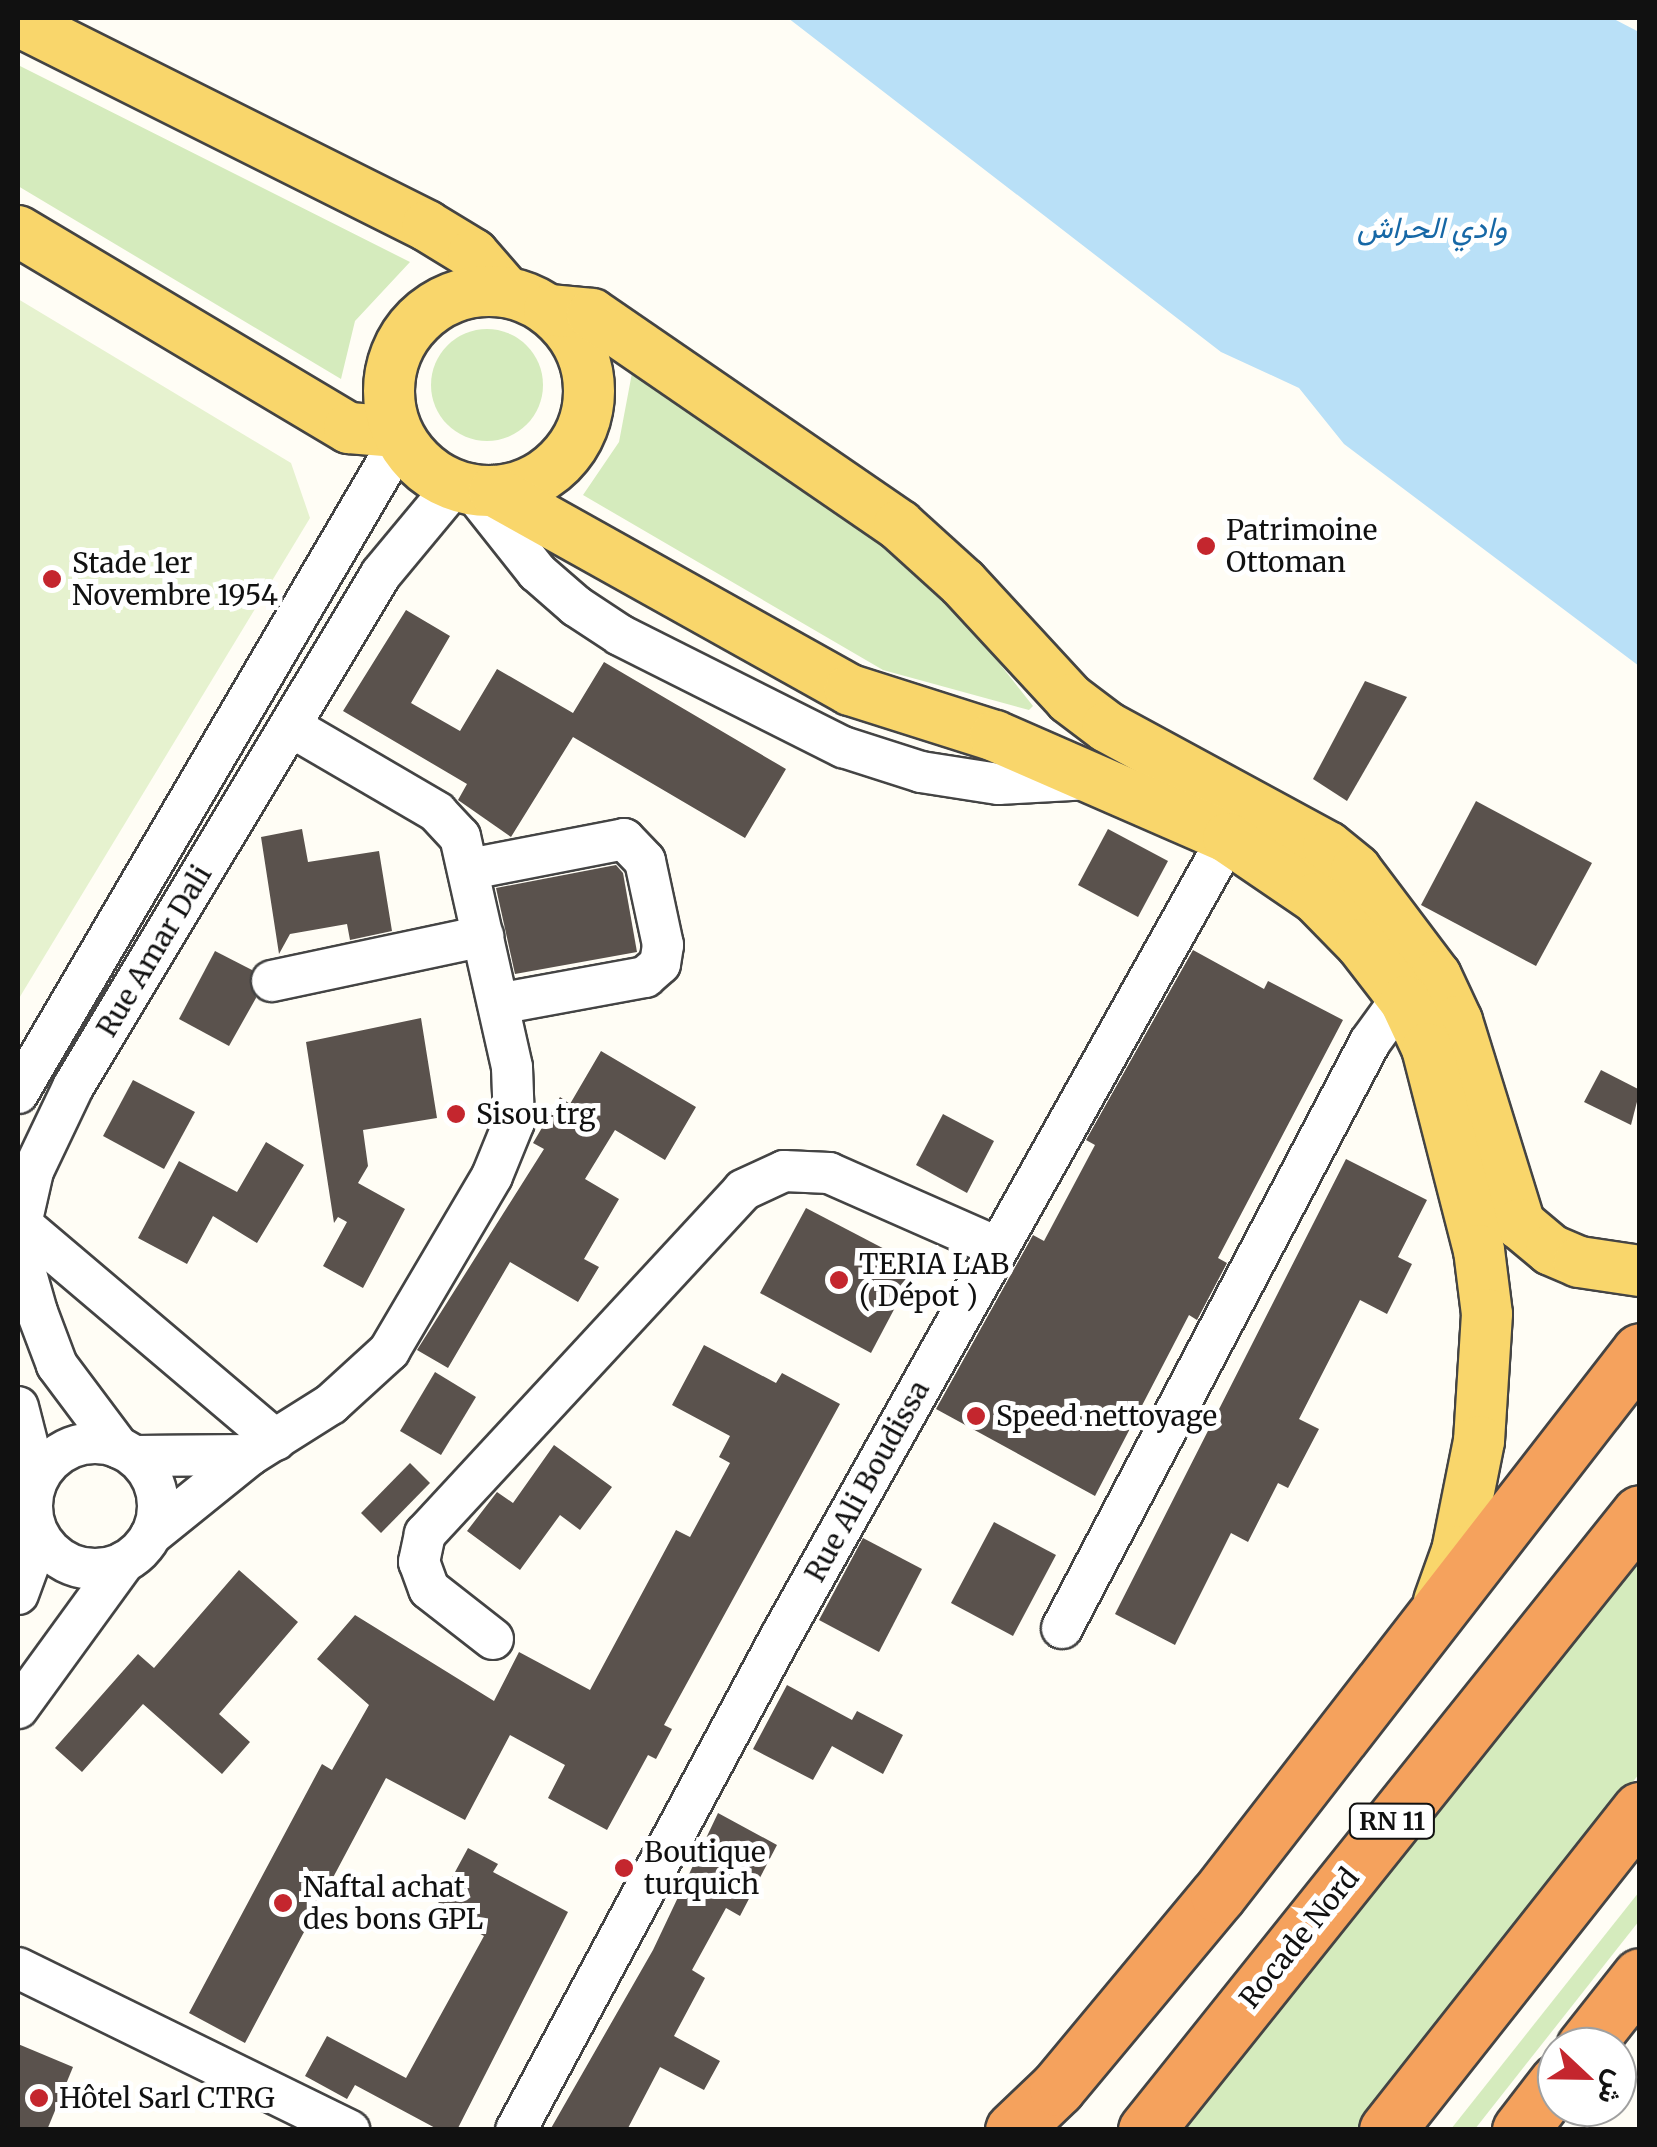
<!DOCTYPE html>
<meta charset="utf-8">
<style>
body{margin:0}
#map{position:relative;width:1657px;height:2147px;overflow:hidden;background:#fffdf5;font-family:Merriweather,Vazirmatn,serif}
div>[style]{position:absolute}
.green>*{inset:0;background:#d5ebbd}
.round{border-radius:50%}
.pitch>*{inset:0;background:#e6f2cf}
.water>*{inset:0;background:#b9e0f7}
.building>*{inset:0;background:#5a524d}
.roads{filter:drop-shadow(2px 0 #444) drop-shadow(-2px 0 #444) drop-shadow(0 2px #444) drop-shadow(0 -2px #444)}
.minor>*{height:40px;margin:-20px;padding:0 20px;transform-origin:20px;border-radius:20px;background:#fff}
.minor>.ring{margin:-20px;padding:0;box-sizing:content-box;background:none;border:40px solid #fff;border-radius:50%}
.major>*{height:50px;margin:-25px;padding:0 25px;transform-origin:25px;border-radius:25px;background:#f9d66b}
.major>.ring{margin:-25px;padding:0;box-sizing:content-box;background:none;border:50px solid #f9d66b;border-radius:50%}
.highway>*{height:55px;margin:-27.5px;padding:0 27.5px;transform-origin:27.5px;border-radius:27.5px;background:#f5a25d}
.dots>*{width:28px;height:28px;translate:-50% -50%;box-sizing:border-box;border:5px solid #fff;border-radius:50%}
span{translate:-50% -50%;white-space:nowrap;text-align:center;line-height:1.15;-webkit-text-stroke:10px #fff;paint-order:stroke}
.shield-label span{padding:2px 8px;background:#fff;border:2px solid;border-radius:8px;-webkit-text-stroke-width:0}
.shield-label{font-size:25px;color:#111;font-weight:700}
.poi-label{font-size:28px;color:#111}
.left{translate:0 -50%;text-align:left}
.street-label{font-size:28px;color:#111}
.water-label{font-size:30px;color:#1768a6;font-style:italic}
.frame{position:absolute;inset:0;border:20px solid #111;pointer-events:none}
.north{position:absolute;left:1537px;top:2027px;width:100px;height:100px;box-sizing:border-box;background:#fff;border:2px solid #a0a0a0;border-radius:50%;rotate:112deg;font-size:28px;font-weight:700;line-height:40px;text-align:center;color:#111}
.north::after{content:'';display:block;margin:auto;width:35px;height:45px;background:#c4262e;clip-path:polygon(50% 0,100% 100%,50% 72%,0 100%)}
</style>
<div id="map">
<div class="green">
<div style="clip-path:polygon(18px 65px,410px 262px,355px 321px,341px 379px,18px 186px)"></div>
<div class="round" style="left:431px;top:329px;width:112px;height:112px"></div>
<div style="clip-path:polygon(632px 373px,877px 534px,958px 611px,1033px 706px,1029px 710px,883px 670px,583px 495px,619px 442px)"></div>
<div style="clip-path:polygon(1639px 1553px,1639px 1774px,1360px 2129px,1183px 2130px)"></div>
<div style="clip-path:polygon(1639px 1892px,1639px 1921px,1475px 2129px,1451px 2129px)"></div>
</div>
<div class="pitch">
<div style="clip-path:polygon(18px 299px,291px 463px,310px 518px,18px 1000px)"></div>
</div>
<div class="water">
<div style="clip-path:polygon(788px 18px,1612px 18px,1639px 32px,1639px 666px,1344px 444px,1299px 388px,1221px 352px)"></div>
</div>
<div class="building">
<div style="clip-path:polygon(406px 610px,450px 636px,411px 703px,460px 731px,497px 669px,573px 713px,604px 662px,786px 769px,745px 838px,573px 737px,511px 837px,458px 800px,467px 784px,343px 711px)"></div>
<div style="clip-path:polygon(1365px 681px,1407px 697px,1347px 801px,1313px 779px)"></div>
<div style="clip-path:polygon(1476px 801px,1592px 863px,1536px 966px,1421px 905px)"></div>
<div style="clip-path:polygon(302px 829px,308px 862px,379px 851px,392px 931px,350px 940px,347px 924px,290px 934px,279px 954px,261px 837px)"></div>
<div style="clip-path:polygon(1108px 829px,1168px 861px,1138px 917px,1078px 885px)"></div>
<div style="clip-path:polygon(616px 865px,623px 873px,637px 952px,515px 974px,496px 888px)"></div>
<div style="clip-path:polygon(1193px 950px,1264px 989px,1268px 981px,1343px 1020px,1218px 1258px,1227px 1263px,1197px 1320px,1189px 1315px,1095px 1496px,936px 1409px,1033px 1235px,1044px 1241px,1095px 1145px,1086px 1140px)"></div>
<div style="clip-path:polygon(215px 951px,252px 970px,256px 998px,229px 1046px,179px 1019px)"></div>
<div style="clip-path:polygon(421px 1018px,437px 1118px,363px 1130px,368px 1166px,358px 1183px,405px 1209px,363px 1288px,323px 1266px,347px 1222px,338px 1217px,334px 1223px,306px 1042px)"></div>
<div style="clip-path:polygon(601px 1051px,696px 1107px,665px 1160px,615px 1130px,585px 1179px,619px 1199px,584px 1259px,599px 1267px,578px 1302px,510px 1262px,448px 1368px,417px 1350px,544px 1149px,533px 1143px,560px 1097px,570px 1104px)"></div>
<div style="clip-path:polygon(1601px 1070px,1640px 1090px,1631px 1125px,1584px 1102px)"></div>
<div style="clip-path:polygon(133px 1080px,195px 1112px,164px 1169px,103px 1136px)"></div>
<div style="clip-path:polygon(943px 1114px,994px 1141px,967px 1193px,916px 1165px)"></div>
<div style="clip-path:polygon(266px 1142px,304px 1165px,257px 1243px,213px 1216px,187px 1264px,138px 1238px,179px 1161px,237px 1192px)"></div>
<div style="clip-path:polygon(1346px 1159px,1427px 1200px,1398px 1257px,1412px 1264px,1387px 1314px,1360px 1300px,1299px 1419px,1319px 1429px,1288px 1488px,1278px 1483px,1248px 1542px,1231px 1533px,1175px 1645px,1115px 1614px)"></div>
<div style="clip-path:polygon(806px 1208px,917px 1266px,871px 1353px,760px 1293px)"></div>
<div style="clip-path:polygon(704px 1345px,776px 1383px,782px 1373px,840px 1404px,664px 1725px,672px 1729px,656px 1759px,648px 1755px,607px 1830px,548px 1798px,565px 1765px,510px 1735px,465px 1820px,386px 1778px,245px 2043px,189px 2013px,322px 1764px,332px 1770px,369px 1705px,317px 1659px,355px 1615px,494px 1701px,519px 1652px,590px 1690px,676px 1530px,690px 1537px,730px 1463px,719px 1457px,730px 1436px,672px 1405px)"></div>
<div style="clip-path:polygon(435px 1372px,476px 1397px,441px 1455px,400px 1431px)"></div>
<div style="clip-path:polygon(554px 1445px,612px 1487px,580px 1530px,560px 1515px,520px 1570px,467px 1531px,497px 1492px,513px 1503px)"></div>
<div style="clip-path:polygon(410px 1463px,430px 1483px,381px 1533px,361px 1513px)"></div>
<div style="clip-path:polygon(994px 1522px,1056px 1555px,1013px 1636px,951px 1603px)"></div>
<div style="clip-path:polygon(863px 1538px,922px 1569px,879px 1652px,819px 1620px)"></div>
<div style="clip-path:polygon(239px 1570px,298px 1622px,219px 1714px,250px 1742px,222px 1774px,143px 1704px,82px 1772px,55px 1748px,138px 1654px,154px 1668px)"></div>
<div style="clip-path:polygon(787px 1685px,852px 1720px,857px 1711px,903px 1735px,883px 1774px,832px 1746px,813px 1780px,753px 1749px)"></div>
<div style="clip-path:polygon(718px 1813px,777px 1845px,740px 1916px,726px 1908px,692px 1970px,705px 1978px,674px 2036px,720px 2061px,704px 2090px,660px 2067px,627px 2130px,550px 2130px,653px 1950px)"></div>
<div style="clip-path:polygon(468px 1848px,498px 1864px,493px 1872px,568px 1912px,457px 2130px,439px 2130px,355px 2085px,347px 2099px,305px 2076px,327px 2036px,406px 2078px,484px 1936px,435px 1909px)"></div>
<div style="clip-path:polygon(18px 2044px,73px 2067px,47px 2130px,18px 2130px)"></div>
</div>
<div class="roads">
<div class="minor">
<div style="left:472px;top:490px;width:105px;rotate:51.6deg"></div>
<div style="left:537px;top:572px;width:52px;rotate:41.1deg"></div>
<div style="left:576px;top:606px;width:53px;rotate:33.4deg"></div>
<div style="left:620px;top:635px;width:250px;rotate:26.7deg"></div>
<div style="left:843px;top:747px;width:82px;rotate:17.8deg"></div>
<div style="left:921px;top:772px;width:78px;rotate:8.9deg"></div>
<div style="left:998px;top:784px;width:92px;rotate:-3.1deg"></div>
<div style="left:470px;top:869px;width:157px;rotate:-11deg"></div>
<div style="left:624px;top:839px;width:30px;rotate:46deg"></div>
<div style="left:645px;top:861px;width:86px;rotate:77.9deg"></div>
<div style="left:663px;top:945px;width:19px;rotate:99deg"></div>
<div style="left:660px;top:964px;width:20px;rotate:139deg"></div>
<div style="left:645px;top:977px;width:149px;rotate:169.6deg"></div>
<div style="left:272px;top:981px;width:216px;rotate:-12deg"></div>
<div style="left:18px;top:1093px;width:758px;rotate:-59.65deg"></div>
<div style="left:21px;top:1224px;width:334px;rotate:40.3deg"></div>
<div style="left:18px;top:1407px;width:76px;rotate:75.6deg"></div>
<div class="ring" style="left:32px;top:1443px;width:86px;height:86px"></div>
<div style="left:119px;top:1448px;width:104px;rotate:-126.8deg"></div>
<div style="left:57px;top:1365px;width:57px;rotate:-110.7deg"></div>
<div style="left:37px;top:1312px;width:51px;rotate:-105.9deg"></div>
<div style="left:23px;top:1263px;width:39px;rotate:-93deg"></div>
<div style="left:21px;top:1224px;width:54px;rotate:-77.2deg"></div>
<div style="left:33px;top:1171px;width:93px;rotate:-64.5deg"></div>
<div style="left:73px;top:1087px;width:598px;rotate:-59.02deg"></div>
<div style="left:381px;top:574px;width:116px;rotate:-50.3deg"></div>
<div style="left:135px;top:1456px;width:115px;rotate:-0.5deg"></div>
<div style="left:151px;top:1535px;width:127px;rotate:-38.9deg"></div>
<div style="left:250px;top:1455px;width:96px;rotate:-32.2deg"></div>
<div style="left:331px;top:1404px;width:79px;rotate:-42.4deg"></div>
<div style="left:389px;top:1351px;width:203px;rotate:-59.5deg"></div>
<div style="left:492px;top:1176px;width:58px;rotate:-67.8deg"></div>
<div style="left:514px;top:1122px;width:55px;rotate:-92.1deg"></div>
<div style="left:512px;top:1067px;width:236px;rotate:-102.7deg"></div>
<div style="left:460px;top:837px;width:34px;rotate:-133deg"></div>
<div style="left:437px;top:812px;width:170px;rotate:-149.7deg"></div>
<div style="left:18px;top:1594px;width:61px;rotate:-69.8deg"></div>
<div style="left:1062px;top:1628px;width:662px;rotate:-62.27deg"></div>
<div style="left:1370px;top:1042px;width:37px;rotate:-54deg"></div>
<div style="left:1392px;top:1012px;width:46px;rotate:-38.9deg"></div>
<div style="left:493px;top:1639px;width:81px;rotate:-142deg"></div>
<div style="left:429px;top:1589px;width:29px;rotate:-110deg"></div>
<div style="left:419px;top:1562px;width:29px;rotate:-78deg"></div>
<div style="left:425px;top:1534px;width:468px;rotate:-47.2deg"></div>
<div style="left:743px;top:1190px;width:45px;rotate:-24.9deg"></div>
<div style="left:784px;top:1171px;width:45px;rotate:2.5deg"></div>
<div style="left:829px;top:1173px;width:184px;rotate:23.8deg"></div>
<div style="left:18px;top:1708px;width:180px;rotate:-54deg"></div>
<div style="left:18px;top:1968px;width:369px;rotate:26.1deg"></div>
<div style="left:516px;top:2130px;width:561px;rotate:-61.79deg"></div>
<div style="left:781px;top:1636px;width:915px;rotate:-60.74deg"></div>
</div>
<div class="major">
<div style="left:18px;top:21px;width:457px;rotate:26.6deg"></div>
<div style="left:427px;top:226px;width:54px;rotate:31.3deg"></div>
<div style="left:473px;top:254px;width:50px;rotate:49deg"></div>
<div style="left:18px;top:231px;width:385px;rotate:30.8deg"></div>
<div style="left:349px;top:428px;width:48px;rotate:4.8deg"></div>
<div class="ring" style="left:389px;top:291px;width:150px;height:150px"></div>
<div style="left:549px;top:310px;width:43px;rotate:5.3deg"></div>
<div style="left:592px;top:314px;width:373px;rotate:34.5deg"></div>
<div style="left:899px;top:525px;width:86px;rotate:42.2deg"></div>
<div style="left:963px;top:583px;width:158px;rotate:47.3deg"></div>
<div style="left:1070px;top:699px;width:46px;rotate:37.1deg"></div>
<div style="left:1107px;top:727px;width:251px;rotate:28.5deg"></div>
<div style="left:1328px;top:847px;width:36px;rotate:39deg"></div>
<div style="left:1356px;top:870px;width:133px;rotate:53deg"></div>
<div style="left:1436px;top:976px;width:50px;rotate:65deg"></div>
<div style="left:1457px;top:1021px;width:213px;rotate:72.8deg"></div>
<div style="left:1520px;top:1224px;width:40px;rotate:40deg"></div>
<div style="left:1551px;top:1250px;width:30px;rotate:23deg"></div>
<div style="left:1579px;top:1262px;width:62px;rotate:8.4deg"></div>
<div style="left:494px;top:491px;width:408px;rotate:29.2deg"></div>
<div style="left:850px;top:690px;width:152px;rotate:17.6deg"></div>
<div style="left:995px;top:736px;width:254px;rotate:23.6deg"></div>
<div style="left:1228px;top:838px;width:107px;rotate:34.3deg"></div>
<div style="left:1316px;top:898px;width:64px;rotate:45.6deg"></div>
<div style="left:1361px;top:944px;width:72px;rotate:52.3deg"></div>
<div style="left:1405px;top:1001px;width:52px;rotate:64.9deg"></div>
<div style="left:1427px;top:1048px;width:209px;rotate:75.6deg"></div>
<div style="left:1479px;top:1250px;width:64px;rotate:82.9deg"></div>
<div style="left:1487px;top:1314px;width:127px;rotate:93.6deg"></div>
<div style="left:1479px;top:1441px;width:112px;rotate:101.3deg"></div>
<div style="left:1457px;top:1551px;width:53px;rotate:109.8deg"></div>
</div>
<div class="highway">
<div style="left:1584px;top:2047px;width:90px;rotate:-51.7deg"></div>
<div style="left:1013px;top:2130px;width:61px;rotate:-43.7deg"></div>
<div style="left:1057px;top:2088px;width:251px;rotate:-50.2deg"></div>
<div style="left:1218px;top:1895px;width:688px;rotate:-52.2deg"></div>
<div style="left:1146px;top:2130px;width:790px;rotate:-51.32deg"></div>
<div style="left:1387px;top:2130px;width:408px;rotate:-51.7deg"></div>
<div style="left:1520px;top:2130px;width:61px;rotate:-52.4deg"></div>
</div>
</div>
<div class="dots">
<div style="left:1206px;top:546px;background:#c4262e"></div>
<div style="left:52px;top:579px;background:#c4262e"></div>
<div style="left:456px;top:1114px;background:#c4262e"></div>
<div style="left:839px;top:1280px;background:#c4262e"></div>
<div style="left:976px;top:1416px;background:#c4262e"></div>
<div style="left:624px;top:1868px;background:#c4262e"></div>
<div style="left:283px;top:1903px;background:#c4262e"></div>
<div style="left:39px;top:2098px;background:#c4262e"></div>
</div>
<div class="shield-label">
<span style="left:1392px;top:1821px">RN 11</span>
</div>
<div class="poi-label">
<span class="left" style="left:1226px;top:546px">Patrimoine<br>Ottoman</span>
<span class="left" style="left:72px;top:579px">Stade 1er<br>Novembre 1954</span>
<span class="left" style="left:476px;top:1114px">Sisou trg</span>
<span class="left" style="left:859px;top:1280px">TERIA LAB<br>( Dépot )</span>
<span class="left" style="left:996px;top:1416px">Speed nettoyage</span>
<span class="left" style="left:644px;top:1868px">Boutique<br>turquich</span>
<span class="left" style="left:303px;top:1903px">Naftal achat<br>des bons GPL</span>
<span class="left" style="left:59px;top:2098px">Hôtel Sarl CTRG</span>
</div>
<div class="street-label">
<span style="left:154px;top:951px;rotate:-59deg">Rue Amar Dali</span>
<span style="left:867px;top:1481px;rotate:-61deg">Rue Ali Boudissa</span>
<span style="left:1299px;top:1938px;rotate:-51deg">Rocade Nord</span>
</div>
<div class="water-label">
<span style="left:1432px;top:227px">وادي الحراش</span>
</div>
<div class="frame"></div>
<div class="north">ش</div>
</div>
